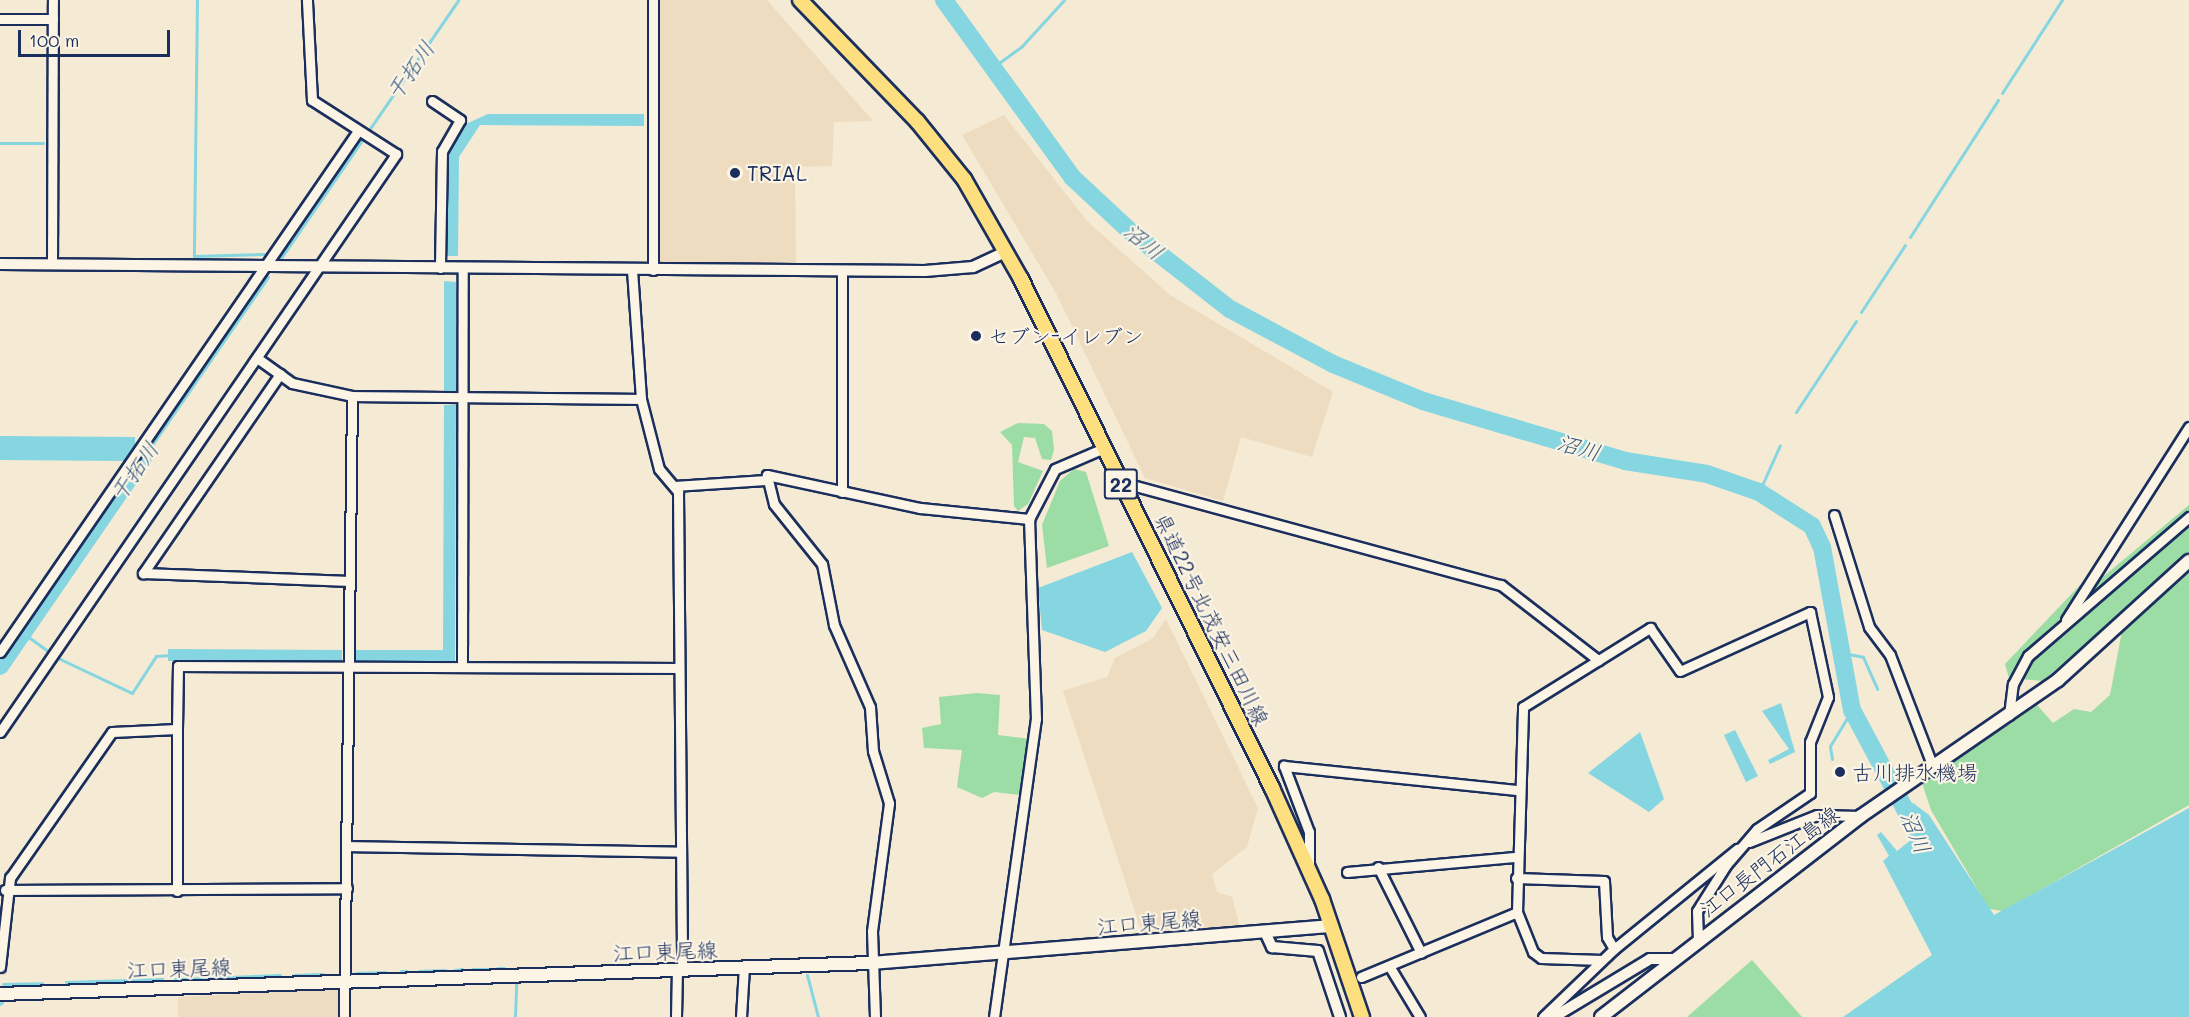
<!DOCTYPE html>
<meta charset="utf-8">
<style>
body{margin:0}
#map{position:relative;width:2189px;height:1017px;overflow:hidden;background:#f5ead4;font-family:Mali,"Klee One",sans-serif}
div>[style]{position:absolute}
.built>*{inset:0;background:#eddcbf}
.green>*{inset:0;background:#9cdca5}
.water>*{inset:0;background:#85d6e1}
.stream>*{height:3px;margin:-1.5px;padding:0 1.5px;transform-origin:1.5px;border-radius:1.5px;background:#85d6e1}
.river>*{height:18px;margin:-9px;padding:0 9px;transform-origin:9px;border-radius:9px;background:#85d6e1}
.roads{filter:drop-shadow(2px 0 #1b2f5e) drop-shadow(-2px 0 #1b2f5e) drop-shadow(0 2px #1b2f5e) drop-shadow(0 -2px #1b2f5e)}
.minor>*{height:9px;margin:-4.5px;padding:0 4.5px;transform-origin:4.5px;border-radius:4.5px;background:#fcf5e5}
.tertiary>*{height:10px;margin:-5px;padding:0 5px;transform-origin:5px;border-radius:5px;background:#fcf5e5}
.secondary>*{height:12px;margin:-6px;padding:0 6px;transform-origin:6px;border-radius:6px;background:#fcf5e5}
.primary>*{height:14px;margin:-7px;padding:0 7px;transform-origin:7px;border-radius:7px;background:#fedf80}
.dots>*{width:16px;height:16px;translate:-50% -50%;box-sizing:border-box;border:3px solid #fcf5e5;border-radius:50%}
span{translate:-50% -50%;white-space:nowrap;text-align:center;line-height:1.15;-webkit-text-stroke:4.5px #fcf5e5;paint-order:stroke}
.shield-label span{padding:2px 4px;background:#fcf5e5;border:2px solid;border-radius:4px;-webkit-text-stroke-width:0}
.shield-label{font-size:20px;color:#1b2f5e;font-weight:700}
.poi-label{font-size:21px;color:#1b2f5e}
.left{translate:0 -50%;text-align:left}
.street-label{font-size:21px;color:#1b2f5e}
.water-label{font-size:22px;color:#36597f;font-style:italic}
.scale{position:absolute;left:18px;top:30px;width:152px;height:27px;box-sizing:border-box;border:3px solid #1b2f5e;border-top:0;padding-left:8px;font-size:18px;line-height:21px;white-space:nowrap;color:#1b2f5e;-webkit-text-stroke:4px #fcf5e5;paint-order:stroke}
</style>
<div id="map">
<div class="built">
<div style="clip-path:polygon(657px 0,767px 0,873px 121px,834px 122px,832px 166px,795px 167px,796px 263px,658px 262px)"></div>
<div style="clip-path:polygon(1004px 115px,1087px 221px,1170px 295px,1333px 392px,1312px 457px,1241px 437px,1223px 501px,1145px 478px,1056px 293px,962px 135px)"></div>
<div style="clip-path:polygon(1166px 619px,1258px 808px,1247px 847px,1212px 874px,1217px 892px,1232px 897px,1240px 928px,1143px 936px,1063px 691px,1107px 677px,1115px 658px,1153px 638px)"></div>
<div style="clip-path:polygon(340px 989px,341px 1017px,178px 1017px,178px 997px)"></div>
</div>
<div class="green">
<div style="clip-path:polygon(1018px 423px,1044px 424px,1052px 431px,1054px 450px,1051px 460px,1042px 459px,1035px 438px,1024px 437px,1018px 462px,1043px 471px,1028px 504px,1018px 511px,1014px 506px,1012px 445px,1000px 432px)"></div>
<div style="clip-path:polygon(1074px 469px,1086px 472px,1109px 546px,1047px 568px,1042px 525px,1060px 481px)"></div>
<div style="clip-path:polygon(2189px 505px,2189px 554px,2043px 681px,2009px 678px,2005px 664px,2080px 585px,2104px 576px)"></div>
<div style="clip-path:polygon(2189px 573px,2189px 805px,2003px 911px,1989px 909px,1931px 810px,1922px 783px,2037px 705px,2053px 723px,2074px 709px,2091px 712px,2110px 695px,2122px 631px)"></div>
<div style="clip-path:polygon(977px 693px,1000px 695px,998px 735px,1030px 739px,1021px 795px,994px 792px,982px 798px,957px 787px,962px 750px,924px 748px,922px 728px,941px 724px,939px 697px)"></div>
<div style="clip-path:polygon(1752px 960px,1802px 1017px,1687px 1017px)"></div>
</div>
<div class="water">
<div style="clip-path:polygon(488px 114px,644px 114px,644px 126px,480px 125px,459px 157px,458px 256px,446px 256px,447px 154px,468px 123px)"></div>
<div style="clip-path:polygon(444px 281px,456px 282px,456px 391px,444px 391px)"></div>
<div style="clip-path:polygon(444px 405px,456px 405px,455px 662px,356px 662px,356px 650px,443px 650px)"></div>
<div style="clip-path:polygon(0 436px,135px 437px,135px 447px,125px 461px,0 460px)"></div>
<div style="clip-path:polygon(1132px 552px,1162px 608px,1146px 631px,1105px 652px,1042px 630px,1038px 588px)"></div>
<div style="clip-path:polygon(168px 649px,342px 650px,342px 662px,168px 661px)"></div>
<div style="clip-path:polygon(1781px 703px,1795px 752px,1770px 764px,1768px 760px,1789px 749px,1762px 711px)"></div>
<div style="clip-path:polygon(1735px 730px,1758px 776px,1746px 782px,1724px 735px)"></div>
<div style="clip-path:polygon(1640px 732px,1664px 799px,1649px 812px,1588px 773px)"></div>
<div style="clip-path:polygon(1913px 803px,1929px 815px,1994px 915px,2189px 808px,2189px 1017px,1843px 1017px,1932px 955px,1883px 861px,1889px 856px,1877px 835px,1881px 832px,1897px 851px,1912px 839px,1901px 811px)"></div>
</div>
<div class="stream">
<div style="left:197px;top:0;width:256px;rotate:90.7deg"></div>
<div style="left:194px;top:256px;width:70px;rotate:-1.6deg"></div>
<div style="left:992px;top:68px;width:37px;rotate:-36deg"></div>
<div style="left:1022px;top:46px;width:62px;rotate:-47.6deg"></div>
<div style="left:2002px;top:93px;width:111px;rotate:-57.2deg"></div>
<div style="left:0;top:143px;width:43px"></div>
<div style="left:1910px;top:237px;width:163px;rotate:-57.3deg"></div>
<div style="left:281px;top:258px;width:313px;rotate:-55.5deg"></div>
<div style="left:1861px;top:312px;width:80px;rotate:-56.7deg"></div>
<div style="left:1796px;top:412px;width:109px;rotate:-56.6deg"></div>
<div style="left:143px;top:458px;width:220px;rotate:-55.4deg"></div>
<div style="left:1759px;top:492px;width:51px;rotate:-65.9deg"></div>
<div style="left:23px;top:633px;width:31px;rotate:36deg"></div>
<div style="left:1843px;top:653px;width:20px;rotate:11deg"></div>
<div style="left:1863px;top:657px;width:35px;rotate:66deg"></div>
<div style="left:58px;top:658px;width:82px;rotate:25.3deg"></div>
<div style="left:132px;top:693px;width:44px;rotate:-57deg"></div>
<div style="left:156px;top:656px;width:16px;rotate:-4deg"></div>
<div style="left:1832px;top:759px;width:13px;rotate:-99deg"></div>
<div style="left:1830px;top:746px;width:42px;rotate:-58.6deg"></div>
<div style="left:497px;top:968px;width:7px"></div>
<div style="left:472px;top:969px;width:17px"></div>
<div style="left:454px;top:970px;width:8px;rotate:-7deg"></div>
<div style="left:401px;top:971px;width:6px"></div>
<div style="left:419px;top:971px;width:26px;rotate:-2deg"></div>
<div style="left:356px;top:973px;width:29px;rotate:-2deg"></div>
<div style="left:294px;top:975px;width:28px;rotate:-2deg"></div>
<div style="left:807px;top:975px;width:43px;rotate:75.3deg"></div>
<div style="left:175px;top:979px;width:105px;rotate:-2.2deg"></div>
<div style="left:66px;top:982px;width:96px;rotate:-1.8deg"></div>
<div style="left:3px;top:984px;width:39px;rotate:-1deg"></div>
<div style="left:0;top:1004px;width:3px;rotate:-45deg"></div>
<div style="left:515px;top:1017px;width:34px;rotate:-88deg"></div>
</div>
<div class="river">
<div style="left:944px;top:0;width:220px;rotate:54.1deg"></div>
<div style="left:1073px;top:178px;width:79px;rotate:43deg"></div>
<div style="left:1131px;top:232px;width:125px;rotate:37.9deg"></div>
<div style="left:1230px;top:309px;width:117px;rotate:28.1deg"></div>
<div style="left:1333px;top:364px;width:97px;rotate:22.3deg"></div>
<div style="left:1423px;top:401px;width:211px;rotate:16.5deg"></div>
<div style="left:1625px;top:461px;width:83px;rotate:9deg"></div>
<div style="left:1707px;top:474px;width:55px;rotate:19.1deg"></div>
<div style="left:1759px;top:492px;width:63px;rotate:32.7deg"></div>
<div style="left:1812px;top:526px;width:23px;rotate:65deg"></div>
<div style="left:1822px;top:547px;width:166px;rotate:79.6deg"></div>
<div style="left:1852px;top:710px;width:136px;rotate:61.9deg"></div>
<div style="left:0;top:666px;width:252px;rotate:-55.5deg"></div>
</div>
<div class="roads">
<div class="minor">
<div style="left:0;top:19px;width:53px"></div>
<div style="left:432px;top:101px;width:34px;rotate:34deg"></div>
<div style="left:460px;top:120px;width:36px;rotate:120deg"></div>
<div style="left:442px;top:151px;width:117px;rotate:91deg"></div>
<div style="left:52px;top:264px;width:264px;rotate:-89.8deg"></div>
<div style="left:632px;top:270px;width:129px;rotate:86deg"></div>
<div style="left:641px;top:399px;width:72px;rotate:75.6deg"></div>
<div style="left:659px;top:469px;width:30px;rotate:50deg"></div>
<div style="left:678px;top:492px;width:478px;rotate:89.5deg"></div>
<div style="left:653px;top:270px;width:270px;rotate:-90deg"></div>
<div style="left:257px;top:358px;width:43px;rotate:35.5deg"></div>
<div style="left:292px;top:383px;width:61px;rotate:12.2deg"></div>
<div style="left:352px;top:396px;width:289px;rotate:0.6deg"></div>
<div style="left:280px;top:374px;width:242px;rotate:124.5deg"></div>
<div style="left:143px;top:573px;width:207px;rotate:2.2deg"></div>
<div style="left:1121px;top:482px;width:394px;rotate:15.2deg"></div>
<div style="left:1501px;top:585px;width:123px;rotate:37.7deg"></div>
<div style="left:675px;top:486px;width:90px;rotate:-3.8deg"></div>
<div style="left:842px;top:492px;width:221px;rotate:-90deg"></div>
<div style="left:1834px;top:515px;width:117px;rotate:72.6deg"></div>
<div style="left:1869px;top:627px;width:35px;rotate:53deg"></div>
<div style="left:1890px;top:655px;width:120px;rotate:69deg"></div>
<div style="left:2066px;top:620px;width:229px;rotate:-57.5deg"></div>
<div style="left:0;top:652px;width:632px;rotate:-55.51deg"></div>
<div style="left:462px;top:667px;width:399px;rotate:-89.9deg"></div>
<div style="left:2009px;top:715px;width:31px;rotate:-83deg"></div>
<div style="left:2013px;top:684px;width:32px;rotate:-62deg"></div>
<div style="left:2028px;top:656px;width:213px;rotate:-40.8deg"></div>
<div style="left:0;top:732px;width:701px;rotate:-55.58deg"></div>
<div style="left:396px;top:154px;width:100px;rotate:-147.3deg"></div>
<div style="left:312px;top:100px;width:100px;rotate:-92.9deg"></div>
<div style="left:1749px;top:842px;width:73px;rotate:-21.7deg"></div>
<div style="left:1817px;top:815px;width:44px;rotate:1.3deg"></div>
<div style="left:347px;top:846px;width:332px;rotate:1deg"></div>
<div style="left:1309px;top:866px;width:34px;rotate:-90deg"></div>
<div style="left:1309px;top:832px;width:71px;rotate:-110.7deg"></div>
<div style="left:1284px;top:766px;width:234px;rotate:5.9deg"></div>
<div style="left:1378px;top:867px;width:96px;rotate:63.4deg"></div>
<div style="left:1347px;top:872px;width:168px;rotate:-5.1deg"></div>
<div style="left:1516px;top:878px;width:88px;rotate:2deg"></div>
<div style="left:1604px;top:881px;width:56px;rotate:86.9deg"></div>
<div style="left:1607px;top:937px;width:14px;rotate:60deg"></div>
<div style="left:5px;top:890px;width:342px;rotate:-0.3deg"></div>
<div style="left:177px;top:891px;width:162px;rotate:-90deg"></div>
<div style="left:1517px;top:912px;width:43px;rotate:68.2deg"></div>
<div style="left:1533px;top:952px;width:10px;rotate:37deg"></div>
<div style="left:1541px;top:958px;width:61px;rotate:1.9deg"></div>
<div style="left:0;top:967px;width:90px;rotate:-83.6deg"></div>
<div style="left:10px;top:878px;width:178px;rotate:-55.1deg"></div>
<div style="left:112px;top:732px;width:65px;rotate:-2.6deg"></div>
<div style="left:177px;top:729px;width:63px;rotate:-89.1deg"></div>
<div style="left:178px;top:666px;width:500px;rotate:0.23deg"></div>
<div style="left:1391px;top:969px;width:56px;rotate:58.9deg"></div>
<div style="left:1361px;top:977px;width:169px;rotate:-22.6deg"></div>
<div style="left:1517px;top:912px;width:205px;rotate:-88.3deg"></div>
<div style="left:1523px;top:707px;width:150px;rotate:-31.9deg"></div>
<div style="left:1650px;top:628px;width:52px;rotate:55.1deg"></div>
<div style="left:1680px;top:671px;width:143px;rotate:-24.4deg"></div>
<div style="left:1810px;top:612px;width:87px;rotate:78deg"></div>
<div style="left:1828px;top:697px;width:48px;rotate:111.8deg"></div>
<div style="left:1810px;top:742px;width:51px;rotate:90deg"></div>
<div style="left:1810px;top:793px;width:64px;rotate:145.8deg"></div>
<div style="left:1757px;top:829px;width:48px;rotate:130.7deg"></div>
<div style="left:1726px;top:865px;width:54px;rotate:122.2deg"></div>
<div style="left:1697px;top:911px;width:27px;rotate:88deg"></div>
<div style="left:344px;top:1017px;width:621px;rotate:-89.26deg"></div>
<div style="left:676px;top:1017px;width:47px;rotate:-88.8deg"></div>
<div style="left:741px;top:1017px;width:50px;rotate:-86.6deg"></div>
<div style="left:875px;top:1017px;width:86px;rotate:-92deg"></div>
<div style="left:872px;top:931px;width:129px;rotate:-82.4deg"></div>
<div style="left:889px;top:803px;width:54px;rotate:-107.1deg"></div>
<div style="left:873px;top:751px;width:44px;rotate:-93.9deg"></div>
<div style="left:870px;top:707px;width:90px;rotate:-113.7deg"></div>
<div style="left:834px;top:625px;width:62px;rotate:-101.1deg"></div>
<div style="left:822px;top:564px;width:77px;rotate:-128.7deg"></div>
<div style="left:774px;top:504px;width:30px;rotate:-104deg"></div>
<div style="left:767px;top:475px;width:157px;rotate:12.2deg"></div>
<div style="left:920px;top:508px;width:110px;rotate:5.8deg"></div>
<div style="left:994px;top:1017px;width:301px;rotate:-82deg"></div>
<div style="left:1036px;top:719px;width:200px;rotate:-92deg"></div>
<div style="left:1029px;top:519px;width:56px;rotate:-62.5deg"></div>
<div style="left:1055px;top:469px;width:53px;rotate:-23.2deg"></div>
<div style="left:1543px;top:1017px;width:98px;rotate:-43.8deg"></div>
<div style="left:1614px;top:949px;width:159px;rotate:-39.1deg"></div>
</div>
<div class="tertiary">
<div style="left:0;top:264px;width:925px;rotate:0.43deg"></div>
<div style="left:925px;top:271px;width:48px;rotate:-4.8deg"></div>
<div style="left:973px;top:267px;width:35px;rotate:-25deg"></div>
<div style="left:1265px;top:932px;width:17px;rotate:65deg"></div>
<div style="left:1272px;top:947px;width:46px;rotate:5deg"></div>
<div style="left:1318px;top:951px;width:70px;rotate:71.6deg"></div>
<div style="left:1554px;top:1017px;width:112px;rotate:-31.1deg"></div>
<div style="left:1650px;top:959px;width:22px"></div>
</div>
<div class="secondary">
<div style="left:0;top:994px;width:872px;rotate:-2.04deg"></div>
<div style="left:871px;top:963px;width:460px;rotate:-4.6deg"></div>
<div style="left:1601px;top:1017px;width:329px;rotate:-37.7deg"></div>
<div style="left:1861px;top:816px;width:239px;rotate:-34.6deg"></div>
<div style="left:2058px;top:680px;width:177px;rotate:-42.3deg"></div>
</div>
<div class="primary">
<div style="left:800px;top:0;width:168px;rotate:46deg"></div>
<div style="left:917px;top:121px;width:75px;rotate:51deg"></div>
<div style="left:964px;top:179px;width:115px;rotate:60.3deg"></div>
<div style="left:1021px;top:279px;width:568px;rotate:63.75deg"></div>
<div style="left:1272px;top:788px;width:122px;rotate:65.8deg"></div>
<div style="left:1322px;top:899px;width:125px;rotate:71.3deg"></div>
</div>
</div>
<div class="dots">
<div style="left:735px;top:173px;background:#1b2f5e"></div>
<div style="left:976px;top:336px;background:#1b2f5e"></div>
<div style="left:1840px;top:772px;background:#1b2f5e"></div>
</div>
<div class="shield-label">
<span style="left:1121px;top:484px">22</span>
</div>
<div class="poi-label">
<span class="left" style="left:747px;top:173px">TRIAL</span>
<span class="left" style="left:988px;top:336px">セブン-イレブン</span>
<span class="left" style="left:1852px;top:772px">古川排水機場</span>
</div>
<div class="street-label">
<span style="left:1212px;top:619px;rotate:64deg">県道22号北茂安三田川線</span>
<span style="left:1769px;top:861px;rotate:-37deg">江口長門石江島線</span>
<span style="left:1149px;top:922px;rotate:-5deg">江口東尾線</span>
<span style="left:665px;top:951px;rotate:-2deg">江口東尾線</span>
<span style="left:179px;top:968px;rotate:-2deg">江口東尾線</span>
</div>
<div class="water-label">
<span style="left:410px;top:70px;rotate:-55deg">干拓川</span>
<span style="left:1144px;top:241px;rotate:39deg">沼川</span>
<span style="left:1579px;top:447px;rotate:16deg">沼川</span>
<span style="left:134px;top:471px;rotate:-55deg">干拓川</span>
<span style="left:1916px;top:832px;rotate:67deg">沼川</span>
</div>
<div class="scale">100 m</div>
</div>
